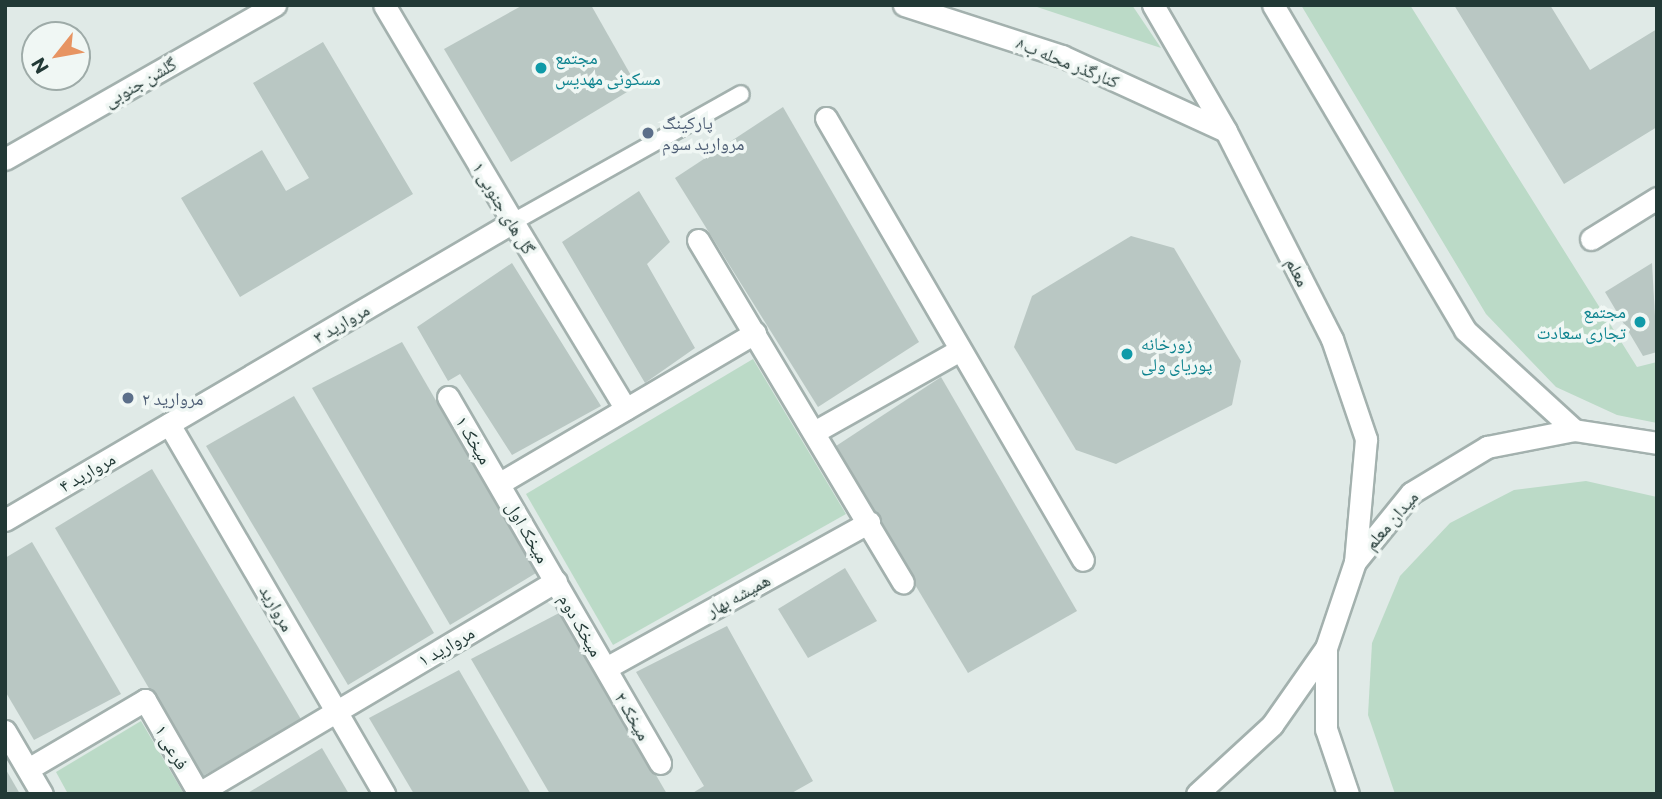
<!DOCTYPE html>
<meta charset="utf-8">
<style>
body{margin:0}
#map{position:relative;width:1662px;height:799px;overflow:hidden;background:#e0eae7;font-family:Commissioner,"Noto Naskh Arabic",sans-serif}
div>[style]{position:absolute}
.green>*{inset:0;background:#bbdac7}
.building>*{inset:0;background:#b9c7c3}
.roads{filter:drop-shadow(2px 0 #a3b1ae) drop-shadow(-2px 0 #a3b1ae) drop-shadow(0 2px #a3b1ae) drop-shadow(0 -2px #a3b1ae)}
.lane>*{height:16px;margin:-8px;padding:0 8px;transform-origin:8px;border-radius:8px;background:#fff}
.street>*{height:21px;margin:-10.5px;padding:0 10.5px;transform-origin:10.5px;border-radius:10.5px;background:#fff}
.secondary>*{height:21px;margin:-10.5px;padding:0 10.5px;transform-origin:10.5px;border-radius:10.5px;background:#fff}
.dots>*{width:19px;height:19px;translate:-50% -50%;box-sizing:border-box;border:4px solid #f0f7f4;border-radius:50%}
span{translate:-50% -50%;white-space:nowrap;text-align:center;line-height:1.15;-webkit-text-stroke:7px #f0f7f4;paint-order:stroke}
.culture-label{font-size:18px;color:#0d838f}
.left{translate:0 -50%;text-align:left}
.right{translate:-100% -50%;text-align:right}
.street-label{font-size:18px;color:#223936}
.service-label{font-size:18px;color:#4e5e75}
.frame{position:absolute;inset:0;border:7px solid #223936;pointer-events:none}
.north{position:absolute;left:21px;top:21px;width:70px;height:70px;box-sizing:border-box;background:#f0f7f4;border:2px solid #9eaba8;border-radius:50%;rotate:239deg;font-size:19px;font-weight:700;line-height:28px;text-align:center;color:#223936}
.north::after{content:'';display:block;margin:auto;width:24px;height:32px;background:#e79462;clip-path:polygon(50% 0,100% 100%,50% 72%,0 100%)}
</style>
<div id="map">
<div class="green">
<div style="clip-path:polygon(1031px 5px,1132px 5px,1161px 48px)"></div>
<div style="clip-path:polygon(1301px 5px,1410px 5px,1637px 367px,1657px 362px,1657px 423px,1617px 415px,1556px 387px,1486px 314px)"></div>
<div style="clip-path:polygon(753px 359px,846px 514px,613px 645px,526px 494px)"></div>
<div style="clip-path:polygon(1586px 481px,1657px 497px,1657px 794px,1395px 794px,1368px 715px,1372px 643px,1400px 576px,1450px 523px,1514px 490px)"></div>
<div style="clip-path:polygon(141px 721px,184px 794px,68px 794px,56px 772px)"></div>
</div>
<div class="building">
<div style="clip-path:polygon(523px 5px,591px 5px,637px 86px,511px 162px,444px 49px)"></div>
<div style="clip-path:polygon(1454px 5px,1550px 5px,1590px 70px,1657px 29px,1657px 127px,1564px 184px)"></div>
<div style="clip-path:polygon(323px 42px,413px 194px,240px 297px,181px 198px,262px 150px,286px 191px,309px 178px,253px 83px)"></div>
<div style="clip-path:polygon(783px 107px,919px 342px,818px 407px,675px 178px)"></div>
<div style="clip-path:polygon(639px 191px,670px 242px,647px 264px,695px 348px,645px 383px,562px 242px)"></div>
<div style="clip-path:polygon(1131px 236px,1174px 248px,1241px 361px,1232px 405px,1116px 464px,1076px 450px,1014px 347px,1032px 296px)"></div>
<div style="clip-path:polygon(512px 263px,601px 406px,512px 455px,460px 374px,448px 381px,417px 327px)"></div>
<div style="clip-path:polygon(1652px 263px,1657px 352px,1643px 356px,1605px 292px)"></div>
<div style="clip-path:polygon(402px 342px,536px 573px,450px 625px,312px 388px)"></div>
<div style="clip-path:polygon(941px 377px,1077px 611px,968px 673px,833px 448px)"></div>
<div style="clip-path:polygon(294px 396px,434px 633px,348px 685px,206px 446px)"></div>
<div style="clip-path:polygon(152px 469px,302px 721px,201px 777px,55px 528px)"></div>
<div style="clip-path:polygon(32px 542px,121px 694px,34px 740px,5px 691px,5px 558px)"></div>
<div style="clip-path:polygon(845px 568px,877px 621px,808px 658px,778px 609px)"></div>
<div style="clip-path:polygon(561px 612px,667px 794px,550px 794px,471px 659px)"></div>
<div style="clip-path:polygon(727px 626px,813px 781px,790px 794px,691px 794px,704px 786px,636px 672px)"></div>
<div style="clip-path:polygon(459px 670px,531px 794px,414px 794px,369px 718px)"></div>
<div style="clip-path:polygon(322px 748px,349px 794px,246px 794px)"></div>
<div style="clip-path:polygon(5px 768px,20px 794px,5px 794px)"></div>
</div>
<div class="roads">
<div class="lane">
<div style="left:513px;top:222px;width:261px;rotate:-29.3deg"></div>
</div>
<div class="street">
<div style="left:826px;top:118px;width:511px;rotate:59.82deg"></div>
<div style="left:513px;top:222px;width:218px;rotate:58.9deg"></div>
<div style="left:1591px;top:239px;width:78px;rotate:-31.8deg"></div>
<div style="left:698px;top:240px;width:399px;rotate:59.1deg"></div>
<div style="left:448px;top:397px;width:423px;rotate:59.9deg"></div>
<div style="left:816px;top:431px;width:165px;rotate:-29.4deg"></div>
<div style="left:500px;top:483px;width:296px;rotate:-30.5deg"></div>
<div style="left:606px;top:668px;width:301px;rotate:-29deg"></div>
<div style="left:5px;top:731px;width:73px;rotate:59.6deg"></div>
<div style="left:28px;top:769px;width:136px;rotate:-30.5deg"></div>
<div style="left:145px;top:700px;width:108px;rotate:60.1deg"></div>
<div style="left:199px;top:793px;width:415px;rotate:-30.7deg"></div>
</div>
<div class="secondary">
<div style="left:904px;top:5px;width:166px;rotate:17.9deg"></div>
<div style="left:1062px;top:56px;width:180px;rotate:24.6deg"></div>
<div style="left:1153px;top:5px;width:146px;rotate:59.9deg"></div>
<div style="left:1226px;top:131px;width:233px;rotate:63deg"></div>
<div style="left:1332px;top:339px;width:106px;rotate:71.2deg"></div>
<div style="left:1366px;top:439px;width:123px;rotate:95.1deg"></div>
<div style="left:1273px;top:5px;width:377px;rotate:59.4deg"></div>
<div style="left:1465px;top:330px;width:148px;rotate:42.5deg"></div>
<div style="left:5px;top:159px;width:311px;rotate:-29.7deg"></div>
<div style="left:169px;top:424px;width:428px;rotate:59.8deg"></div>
<div style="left:5px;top:520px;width:589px;rotate:-30.4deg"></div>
<div style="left:513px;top:222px;width:252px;rotate:-120.7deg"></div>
<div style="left:1197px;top:794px;width:102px;rotate:-42.6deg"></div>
<div style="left:1272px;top:725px;width:94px;rotate:-55deg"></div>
<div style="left:1348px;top:794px;width:69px;rotate:-108.7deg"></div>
<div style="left:1326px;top:729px;width:81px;rotate:-90deg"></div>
<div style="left:1326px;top:648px;width:91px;rotate:-71.4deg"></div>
<div style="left:1355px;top:562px;width:89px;rotate:-50.9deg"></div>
<div style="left:1411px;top:493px;width:89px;rotate:-31.2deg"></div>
<div style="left:1487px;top:447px;width:89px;rotate:-11.1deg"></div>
<div style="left:1574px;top:430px;width:84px;rotate:8.9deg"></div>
</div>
</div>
<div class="dots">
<div style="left:541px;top:68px;background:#0f9aa8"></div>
<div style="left:648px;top:133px;background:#5c6f8a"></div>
<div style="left:1640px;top:322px;background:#0f9aa8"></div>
<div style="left:1127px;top:354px;background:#0f9aa8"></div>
<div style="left:128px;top:398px;background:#5c6f8a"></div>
</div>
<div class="culture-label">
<span class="left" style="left:555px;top:68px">مجتمع<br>مسکونی مهدیس</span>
<span class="right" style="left:1626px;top:322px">مجتمع<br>تجاری سعادت</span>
<span class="left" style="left:1141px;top:354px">زورخانه<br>پوریای ولی</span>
</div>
<div class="street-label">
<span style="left:1068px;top:62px;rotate:22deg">کنارگذر محله ب۸</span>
<span style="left:140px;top:82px;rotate:-30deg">گلشن جنوبی</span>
<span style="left:504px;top:208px;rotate:59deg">گل های جنوبی ۱</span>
<span style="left:1298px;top:272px;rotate:63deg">معلم</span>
<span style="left:341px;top:323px;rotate:-30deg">مروارید ۳</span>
<span style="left:474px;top:440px;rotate:59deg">میخک ۱</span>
<span style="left:87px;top:472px;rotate:-30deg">مروارید ۴</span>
<span style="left:1391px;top:520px;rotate:-49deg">میدان معلم</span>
<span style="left:528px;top:532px;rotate:60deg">میخک اول</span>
<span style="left:738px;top:595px;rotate:-29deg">همیشه بهار</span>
<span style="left:277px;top:608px;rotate:60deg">مروارید</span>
<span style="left:581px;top:625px;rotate:60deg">میخک دوم</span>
<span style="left:446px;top:646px;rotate:-30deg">مروارید ۱</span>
<span style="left:633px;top:716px;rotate:60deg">میخک ۲</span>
<span style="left:172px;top:747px;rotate:60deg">فرعی ۱</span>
</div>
<div class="service-label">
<span class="left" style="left:662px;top:133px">پارکینگ<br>مروارید سوم</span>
<span class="left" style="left:142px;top:398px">مروارید ۲</span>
</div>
<div class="frame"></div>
<div class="north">N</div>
</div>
